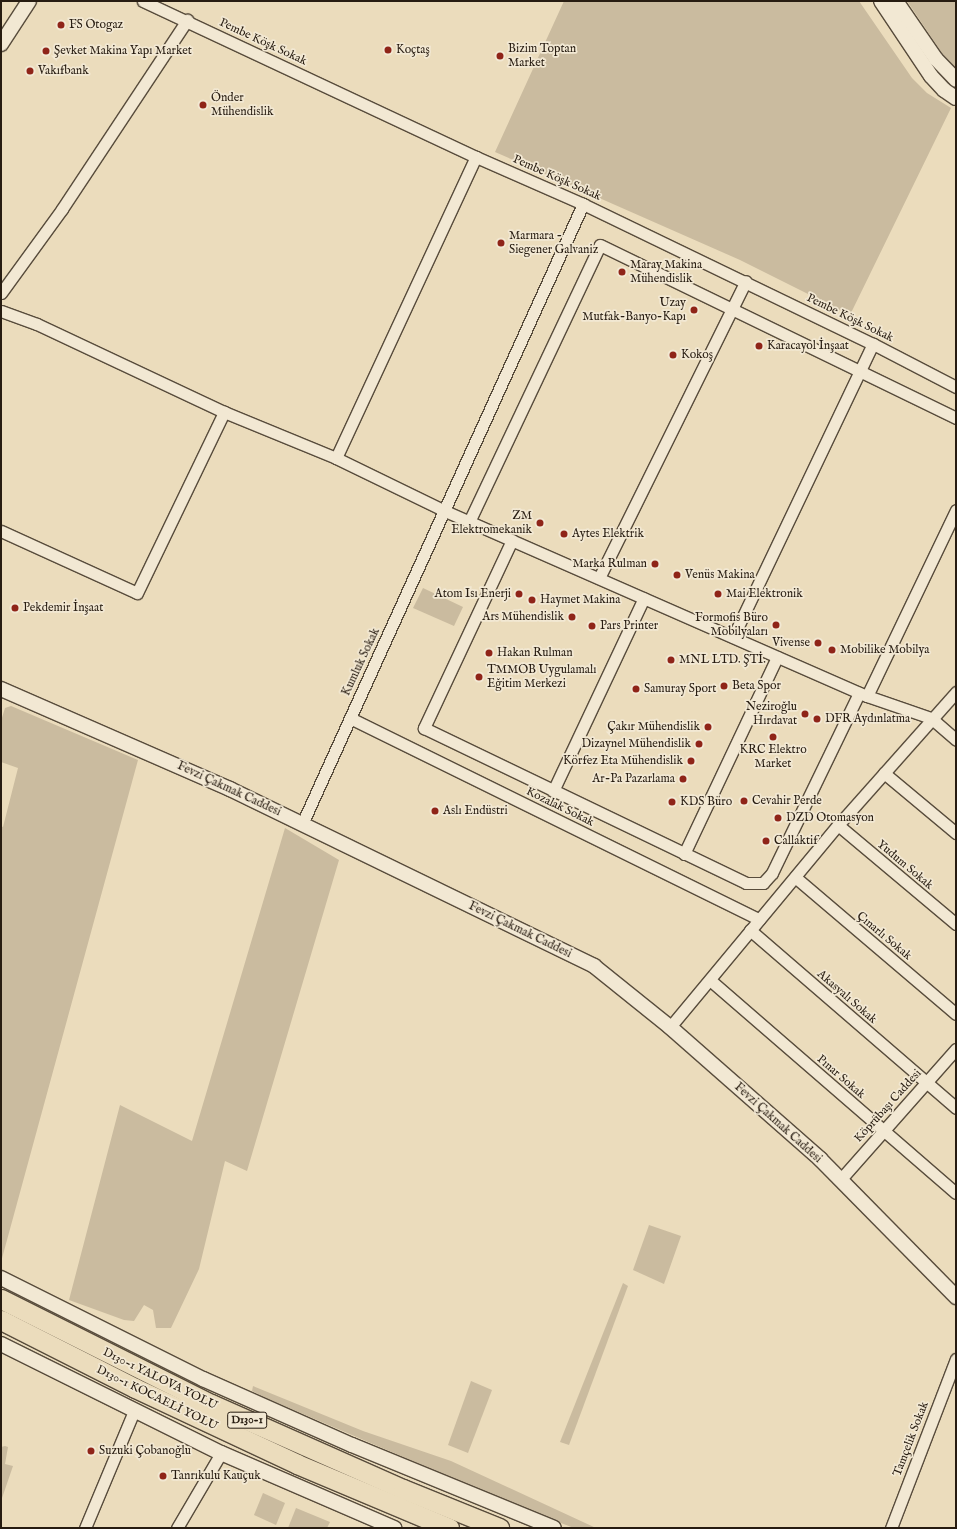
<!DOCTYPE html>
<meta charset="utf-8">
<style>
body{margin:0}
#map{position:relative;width:957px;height:1529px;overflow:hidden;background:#ebdcbc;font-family:"IM FELL English",serif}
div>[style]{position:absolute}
.green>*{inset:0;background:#cabb9f}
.roads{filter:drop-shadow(1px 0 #584c3c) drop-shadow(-1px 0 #584c3c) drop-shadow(0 1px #584c3c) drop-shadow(0 -1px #584c3c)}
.minor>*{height:11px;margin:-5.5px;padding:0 5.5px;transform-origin:5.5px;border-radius:5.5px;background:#f2e8d3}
.tertiary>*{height:14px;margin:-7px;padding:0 7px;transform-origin:7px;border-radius:7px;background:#f2e8d3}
.trunk>*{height:19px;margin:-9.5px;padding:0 9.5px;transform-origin:9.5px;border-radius:9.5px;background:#ebdcbc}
.dots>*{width:11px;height:11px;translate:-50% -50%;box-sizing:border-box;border:2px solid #f2e8d3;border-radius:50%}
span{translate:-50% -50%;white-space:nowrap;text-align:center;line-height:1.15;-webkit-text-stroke:3.5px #f2e8d3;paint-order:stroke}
.shield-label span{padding:1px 3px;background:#f2e8d3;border:1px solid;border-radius:3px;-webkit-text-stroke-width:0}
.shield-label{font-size:11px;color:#271c11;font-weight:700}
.poi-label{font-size:12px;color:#271c11}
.left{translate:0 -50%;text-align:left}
.right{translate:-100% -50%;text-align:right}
.street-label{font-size:12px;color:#271c11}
.frame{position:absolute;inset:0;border:2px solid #271c11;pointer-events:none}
</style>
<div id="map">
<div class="green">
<div style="clip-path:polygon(564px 1px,859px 1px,912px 78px,927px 93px,951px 108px,850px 315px,740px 260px,495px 152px)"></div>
<div style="clip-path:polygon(907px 1px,956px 1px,956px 68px,948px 62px)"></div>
<div style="clip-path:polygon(423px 588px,463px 607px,454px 626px,413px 608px)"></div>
<div style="clip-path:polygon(11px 706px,138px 760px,1px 1262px,1px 826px,3px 827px,18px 768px,1px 762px,1px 721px,5px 708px)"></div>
<div style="clip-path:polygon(285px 828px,339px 860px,247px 1171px,225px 1161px,199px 1269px,171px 1328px,156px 1328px,153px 1310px,144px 1305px,134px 1321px,124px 1320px,69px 1300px,120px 1105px,192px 1141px)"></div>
<div style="clip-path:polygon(649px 1225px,681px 1236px,664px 1284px,633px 1270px)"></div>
<div style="clip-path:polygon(623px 1283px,628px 1286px,569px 1445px,560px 1442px)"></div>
<div style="clip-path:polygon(471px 1381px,492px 1390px,468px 1453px,448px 1445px)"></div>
<div style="clip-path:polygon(253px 1386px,363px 1431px,451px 1461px,596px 1528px,574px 1528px,527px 1510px,268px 1399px,252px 1391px)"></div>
<div style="clip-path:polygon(5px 1446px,8px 1447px,5px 1464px,13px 1466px,1px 1501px,1px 1447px)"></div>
<div style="clip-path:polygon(263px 1493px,285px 1503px,276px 1525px,254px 1515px)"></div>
<div style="clip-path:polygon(296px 1508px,330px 1522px,327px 1528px,288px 1528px)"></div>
</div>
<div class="roads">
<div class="minor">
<div style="left:143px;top:1px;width:368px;rotate:25.1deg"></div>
<div style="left:476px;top:157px;width:117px;rotate:23.7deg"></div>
<div style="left:583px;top:204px;width:322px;rotate:25.8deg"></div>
<div style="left:873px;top:344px;width:93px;rotate:27.4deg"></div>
<div style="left:1px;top:293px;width:104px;rotate:-54deg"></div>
<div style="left:62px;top:209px;width:227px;rotate:-56.5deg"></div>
<div style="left:1px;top:311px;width:38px;rotate:20deg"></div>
<div style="left:37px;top:324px;width:207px;rotate:25.2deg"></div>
<div style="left:224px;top:412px;width:121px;rotate:22.3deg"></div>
<div style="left:336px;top:458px;width:121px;rotate:25.9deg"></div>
<div style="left:445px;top:511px;width:461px;rotate:23.7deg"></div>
<div style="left:867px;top:696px;width:68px;rotate:19deg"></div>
<div style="left:931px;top:718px;width:33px;rotate:41deg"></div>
<div style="left:336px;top:458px;width:332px;rotate:-65.1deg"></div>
<div style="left:469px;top:522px;width:306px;rotate:-64.7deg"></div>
<div style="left:600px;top:245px;width:396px;rotate:25.9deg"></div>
<div style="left:1px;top:531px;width:149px;rotate:24.5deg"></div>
<div style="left:137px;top:593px;width:201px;rotate:-64.3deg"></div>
<div style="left:512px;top:540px;width:208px;rotate:115.1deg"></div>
<div style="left:424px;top:728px;width:357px;rotate:25.7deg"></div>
<div style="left:746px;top:883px;width:17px"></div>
<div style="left:763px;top:883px;width:13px;rotate:-48deg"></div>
<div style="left:772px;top:873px;width:200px;rotate:-64.2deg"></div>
<div style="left:599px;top:578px;width:331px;rotate:-63.7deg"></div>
<div style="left:733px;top:637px;width:325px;rotate:-64.5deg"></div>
<div style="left:867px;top:696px;width:206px;rotate:-64.4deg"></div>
<div style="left:350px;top:718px;width:456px;rotate:26.2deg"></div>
<div style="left:884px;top:773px;width:94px;rotate:39.8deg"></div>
<div style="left:553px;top:791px;width:213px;rotate:-64.8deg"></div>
<div style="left:302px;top:824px;width:681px;rotate:-65.62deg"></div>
<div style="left:838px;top:825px;width:154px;rotate:40deg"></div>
<div style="left:684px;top:854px;width:218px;rotate:-64.7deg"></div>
<div style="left:795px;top:877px;width:211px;rotate:40.4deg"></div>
<div style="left:750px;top:930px;width:272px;rotate:40.8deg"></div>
<div style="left:710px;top:980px;width:325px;rotate:40.9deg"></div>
<div style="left:670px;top:1027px;width:263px;rotate:-50.3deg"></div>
<div style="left:838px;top:825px;width:178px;rotate:-48.4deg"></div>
<div style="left:840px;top:1180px;width:175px;rotate:-48.5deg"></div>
<div style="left:85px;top:1528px;width:127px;rotate:-67.3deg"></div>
<div style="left:177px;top:1528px;width:87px;rotate:-59.6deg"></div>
<div style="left:891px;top:1528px;width:181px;rotate:-69deg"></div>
</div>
<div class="tertiary">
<div style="left:881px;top:1px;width:90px;rotate:56.3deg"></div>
<div style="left:931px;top:76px;width:19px;rotate:47deg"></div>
<div style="left:944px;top:90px;width:14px;rotate:34deg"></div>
<div style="left:896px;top:1px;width:70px;rotate:55.4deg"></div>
<div style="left:936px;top:59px;width:29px;rotate:46deg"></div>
<div style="left:1px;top:44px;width:51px;rotate:-56.9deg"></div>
<div style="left:1px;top:689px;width:250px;rotate:23.6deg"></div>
<div style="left:230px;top:789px;width:405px;rotate:25.9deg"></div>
<div style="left:594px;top:966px;width:97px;rotate:38.8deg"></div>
<div style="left:670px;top:1027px;width:200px;rotate:41.3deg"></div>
<div style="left:820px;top:1159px;width:194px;rotate:45.4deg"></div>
<div style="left:1px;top:1278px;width:226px;rotate:26.6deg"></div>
<div style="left:203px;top:1379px;width:163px;rotate:23.9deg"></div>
<div style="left:352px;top:1445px;width:218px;rotate:22.3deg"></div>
<div style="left:1px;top:1344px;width:246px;rotate:26.4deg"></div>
<div style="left:221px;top:1453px;width:189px;rotate:23.4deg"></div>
</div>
<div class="trunk">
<div style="left:1px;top:1299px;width:235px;rotate:26.6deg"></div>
<div style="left:211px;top:1404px;width:210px;rotate:23.9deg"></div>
<div style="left:403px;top:1489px;width:104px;rotate:22.1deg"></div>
<div style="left:1px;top:1320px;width:150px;rotate:26.9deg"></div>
<div style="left:135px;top:1388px;width:179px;rotate:25.1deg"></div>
<div style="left:297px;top:1464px;width:165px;rotate:22.8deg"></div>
</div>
</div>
<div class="dots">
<div style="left:61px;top:25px;background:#8f2418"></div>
<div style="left:388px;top:50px;background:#8f2418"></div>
<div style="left:46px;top:51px;background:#8f2418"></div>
<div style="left:500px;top:56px;background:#8f2418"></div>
<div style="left:30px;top:71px;background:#8f2418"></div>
<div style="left:203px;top:105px;background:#8f2418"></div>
<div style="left:501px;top:243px;background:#8f2418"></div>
<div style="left:622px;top:272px;background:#8f2418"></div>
<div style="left:694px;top:310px;background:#8f2418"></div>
<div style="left:759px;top:346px;background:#8f2418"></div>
<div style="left:673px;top:355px;background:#8f2418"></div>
<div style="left:540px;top:523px;background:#8f2418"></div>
<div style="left:564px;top:534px;background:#8f2418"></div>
<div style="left:655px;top:564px;background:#8f2418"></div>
<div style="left:677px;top:575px;background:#8f2418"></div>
<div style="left:519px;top:594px;background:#8f2418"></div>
<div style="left:718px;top:594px;background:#8f2418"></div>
<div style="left:532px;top:600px;background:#8f2418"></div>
<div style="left:15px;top:608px;background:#8f2418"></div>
<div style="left:572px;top:617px;background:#8f2418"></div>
<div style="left:776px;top:625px;background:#8f2418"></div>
<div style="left:592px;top:626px;background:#8f2418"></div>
<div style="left:818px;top:643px;background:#8f2418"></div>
<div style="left:832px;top:650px;background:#8f2418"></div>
<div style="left:489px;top:653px;background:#8f2418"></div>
<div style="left:671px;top:660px;background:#8f2418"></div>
<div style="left:479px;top:677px;background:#8f2418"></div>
<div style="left:724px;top:686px;background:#8f2418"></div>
<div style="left:636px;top:689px;background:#8f2418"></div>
<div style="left:805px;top:714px;background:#8f2418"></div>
<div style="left:817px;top:719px;background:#8f2418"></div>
<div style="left:708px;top:727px;background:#8f2418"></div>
<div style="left:773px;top:737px;background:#8f2418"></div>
<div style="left:699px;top:744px;background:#8f2418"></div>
<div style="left:691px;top:761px;background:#8f2418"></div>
<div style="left:683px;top:779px;background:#8f2418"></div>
<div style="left:744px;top:801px;background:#8f2418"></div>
<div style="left:672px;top:802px;background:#8f2418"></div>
<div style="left:435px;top:811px;background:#8f2418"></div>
<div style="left:778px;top:818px;background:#8f2418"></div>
<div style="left:766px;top:841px;background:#8f2418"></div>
<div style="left:91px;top:1451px;background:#8f2418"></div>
<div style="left:163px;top:1476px;background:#8f2418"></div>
</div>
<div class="shield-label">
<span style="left:247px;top:1420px">D130-1</span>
</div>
<div class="poi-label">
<span class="left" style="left:69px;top:25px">FS Otogaz</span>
<span class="left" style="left:508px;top:56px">Bizim Toptan<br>Market</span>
<span class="left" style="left:396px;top:50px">Koçtaş</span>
<span class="left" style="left:54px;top:51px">Şevket Makina Yapı Market</span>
<span class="left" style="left:38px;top:71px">Vakıfbank</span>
<span class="left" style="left:211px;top:105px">Önder<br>Mühendislik</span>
<span class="left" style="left:509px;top:243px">Marmara -<br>Siegener Galvaniz</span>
<span class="left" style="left:630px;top:272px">Maray Makina<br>Mühendislik</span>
<span class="right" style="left:686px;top:310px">Uzay<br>Mutfak-Banyo-Kapı</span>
<span class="left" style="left:767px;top:346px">Karacayol İnşaat</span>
<span class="left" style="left:681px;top:355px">Kokoş</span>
<span class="right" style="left:532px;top:523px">ZM<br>Elektromekanik</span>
<span class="left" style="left:572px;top:534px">Aytes Elektrik</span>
<span class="right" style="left:647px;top:564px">Marka Rulman</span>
<span class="left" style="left:685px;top:575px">Venüs Makina</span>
<span class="right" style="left:511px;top:594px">Atom Isı Enerji</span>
<span class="left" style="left:726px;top:594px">Mai Elektronik</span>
<span class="left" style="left:540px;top:600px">Haymet Makina</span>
<span class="left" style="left:23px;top:608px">Pekdemir İnşaat</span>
<span class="right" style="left:564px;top:617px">Ars Mühendislik</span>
<span class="right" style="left:768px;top:625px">Formofis Büro<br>Mobilyaları</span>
<span class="left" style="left:600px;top:626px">Pars Printer</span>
<span class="right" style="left:810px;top:643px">Vivense</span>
<span class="left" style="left:840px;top:650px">Mobilike Mobilya</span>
<span class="left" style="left:497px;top:653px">Hakan Rulman</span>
<span class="left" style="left:679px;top:660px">MNL LTD. ŞTİ.</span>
<span class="left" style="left:487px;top:677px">TMMOB Uygulamalı<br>Eğitim Merkezi</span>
<span class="left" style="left:732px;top:686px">Beta Spor</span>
<span class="left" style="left:644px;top:689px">Samuray Sport</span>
<span class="right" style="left:797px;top:714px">Neziroğlu<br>Hırdavat</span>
<span class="left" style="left:825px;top:719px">DFR Aydınlatma</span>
<span class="right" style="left:700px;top:727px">Çakır Mühendislik</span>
<span class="right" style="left:691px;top:744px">Dizaynel Mühendislik</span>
<span style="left:773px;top:757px">KRC Elektro<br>Market</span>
<span class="right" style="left:683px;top:761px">Körfez Eta Mühendislik</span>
<span class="right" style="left:675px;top:779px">Ar-Pa Pazarlama</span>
<span class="left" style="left:752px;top:801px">Cevahir Perde</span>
<span class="left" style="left:680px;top:802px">KDS Büro</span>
<span class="left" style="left:443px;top:811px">Aslı Endüstri</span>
<span class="left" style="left:786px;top:818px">DZD Otomasyon</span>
<span class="left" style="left:774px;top:841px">Callaktif</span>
<span class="left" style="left:99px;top:1451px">Suzuki Çobanoğlu</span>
<span class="left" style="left:171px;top:1476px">Tanrıkulu Kauçuk</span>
</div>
<div class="street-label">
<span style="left:263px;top:42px;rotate:25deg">Pembe Köşk Sokak</span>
<span style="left:557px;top:178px;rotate:24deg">Pembe Köşk Sokak</span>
<span style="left:850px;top:318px;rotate:26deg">Pembe Köşk Sokak</span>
<span style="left:361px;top:662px;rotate:-65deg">Kumluk Sokak</span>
<span style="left:229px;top:789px;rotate:25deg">Fevzi Çakmak Caddesi</span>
<span style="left:560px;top:807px;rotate:26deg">Kozalak Sokak</span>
<span style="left:905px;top:865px;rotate:40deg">Yudum Sokak</span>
<span style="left:520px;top:930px;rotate:26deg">Fevzi Çakmak Caddesi</span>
<span style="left:884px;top:936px;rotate:40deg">Çınarlı Sokak</span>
<span style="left:847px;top:997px;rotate:41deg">Akasyalı Sokak</span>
<span style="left:841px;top:1077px;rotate:41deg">Pınar Sokak</span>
<span style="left:888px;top:1106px;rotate:-48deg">Köprübaşı Caddesi</span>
<span style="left:778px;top:1123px;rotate:42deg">Fevzi Çakmak Caddesi</span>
<span style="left:160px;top:1379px;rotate:26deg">D130-1 YALOVA YOLU</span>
<span style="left:157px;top:1398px;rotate:26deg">D130-1 KOCAELİ YOLU</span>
<span style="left:911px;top:1439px;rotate:-69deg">Tamçelik Sokak</span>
</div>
<div class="frame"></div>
</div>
